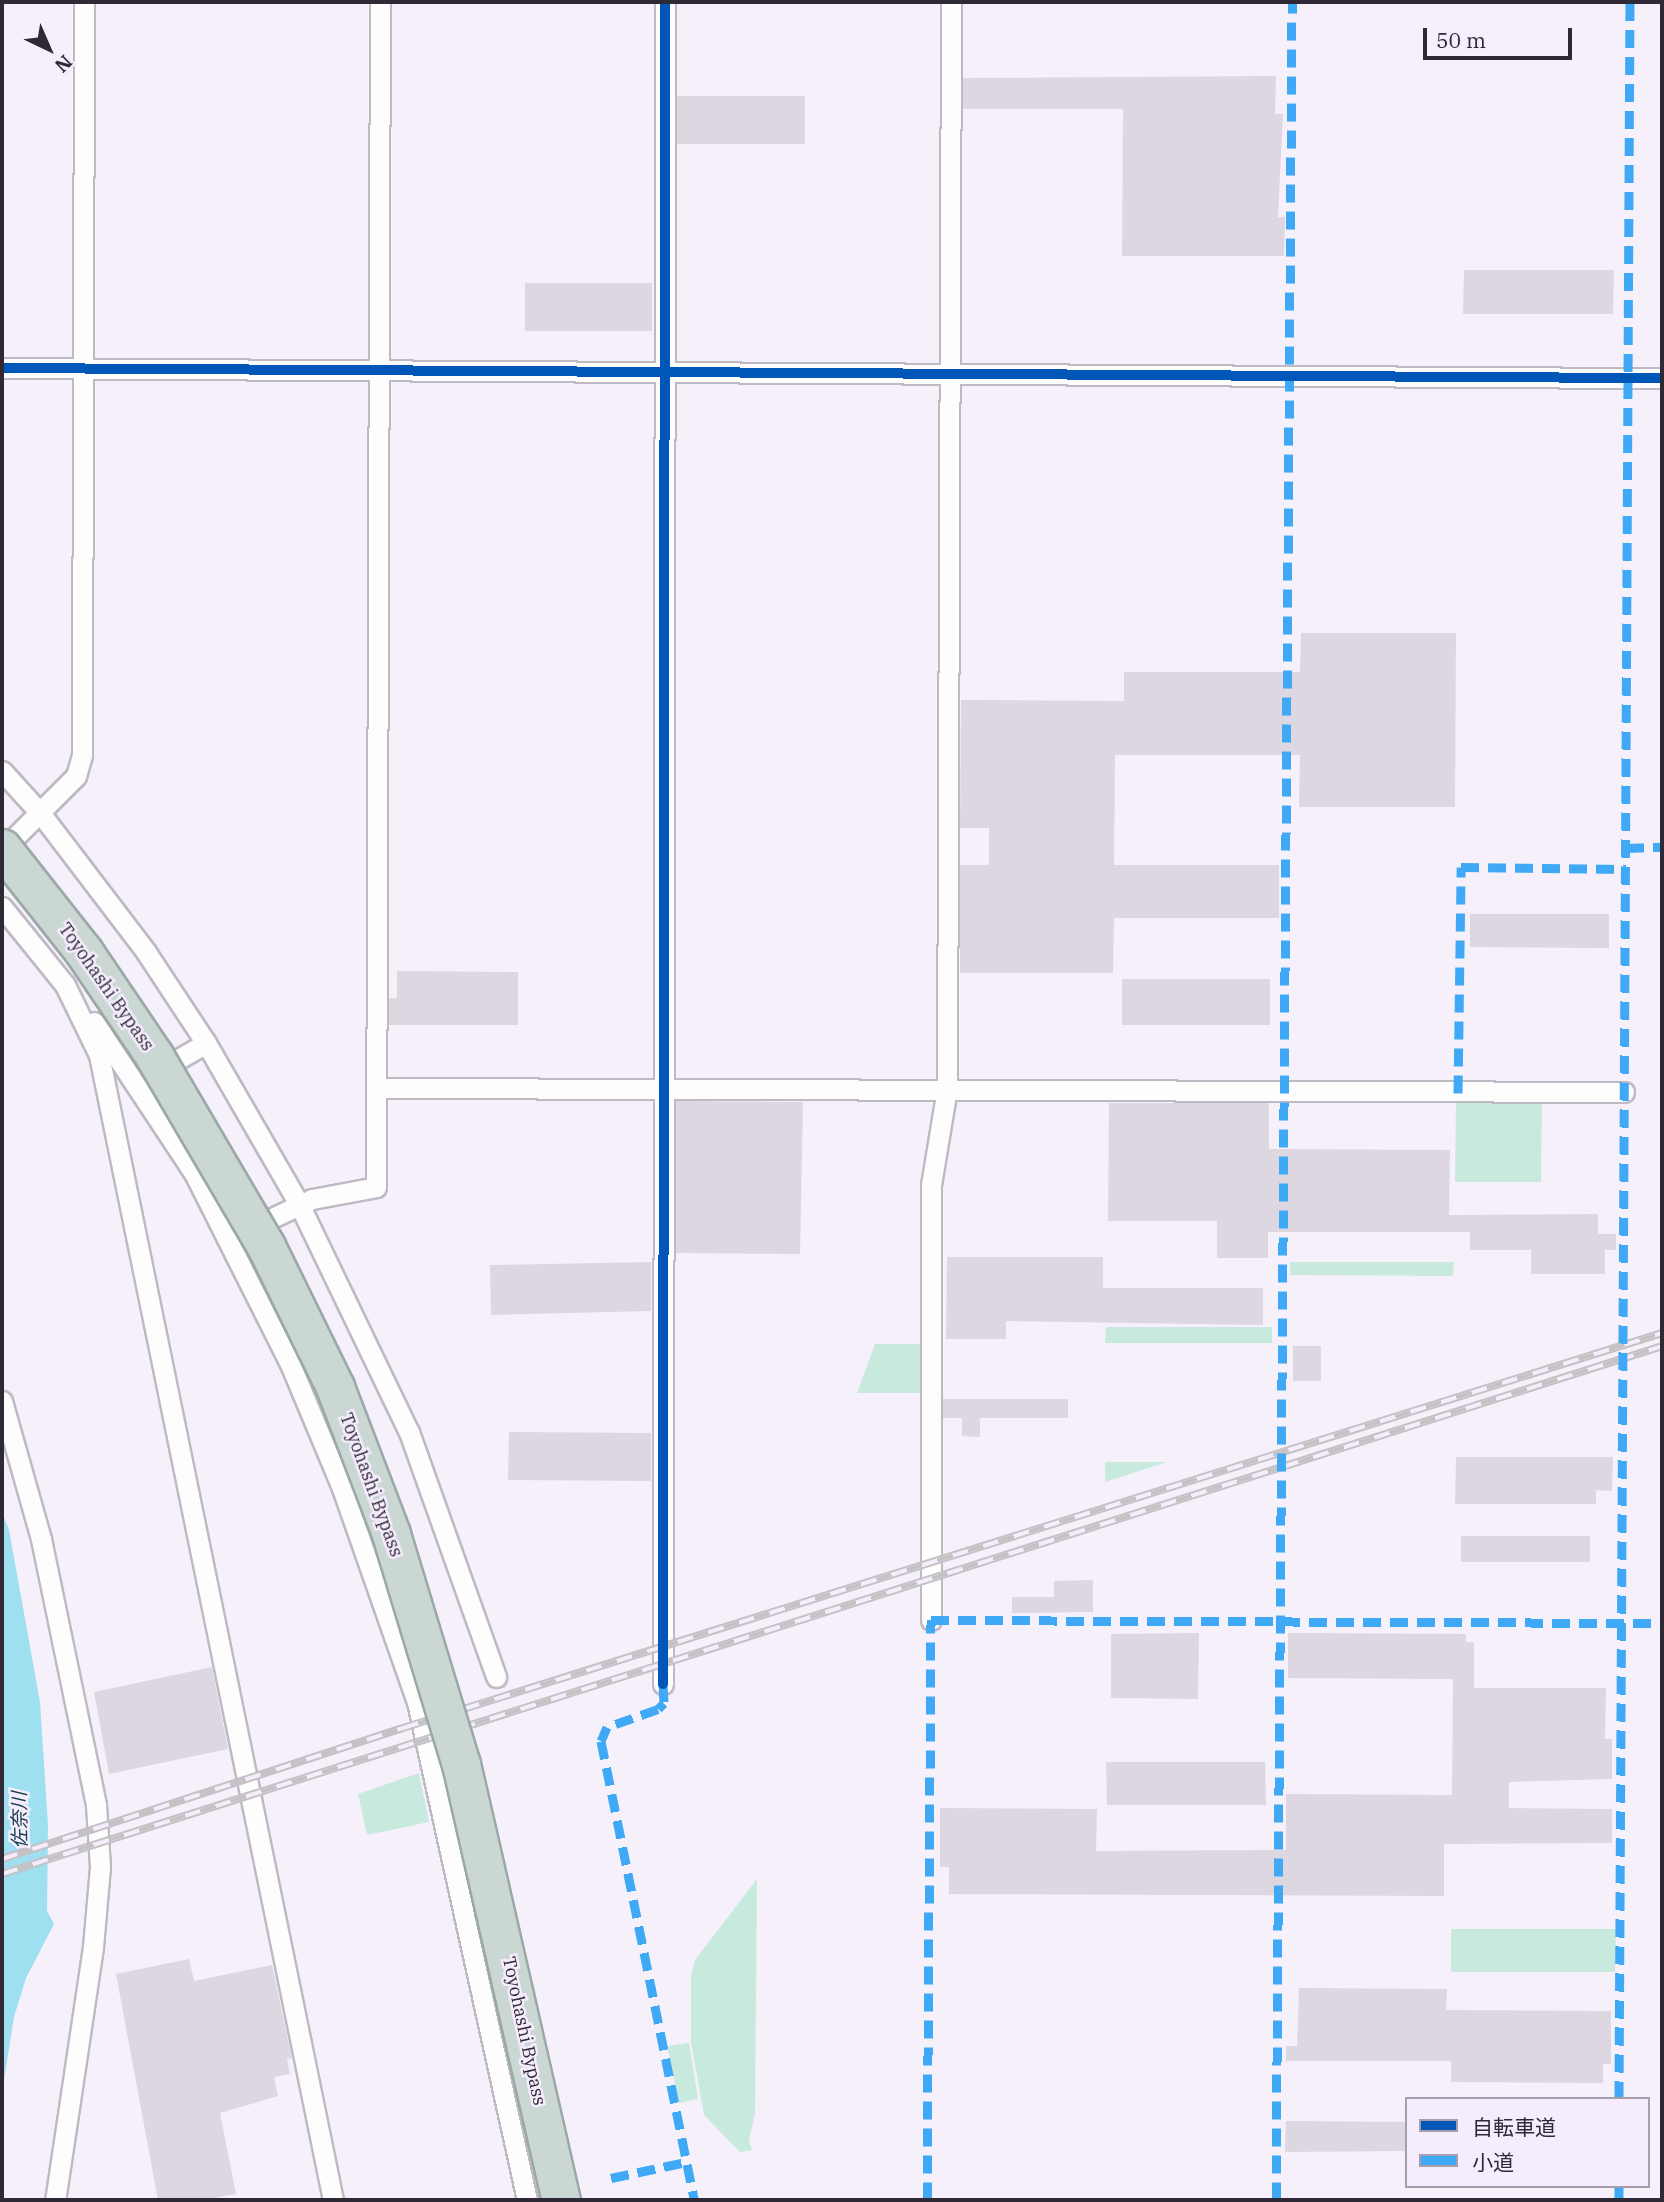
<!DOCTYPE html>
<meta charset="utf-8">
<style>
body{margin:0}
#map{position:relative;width:1664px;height:2202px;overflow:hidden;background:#f5f0fa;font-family:"IBM Plex Serif","Noto Sans JP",serif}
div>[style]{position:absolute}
.green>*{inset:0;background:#c8eade}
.water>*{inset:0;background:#9edff0}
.building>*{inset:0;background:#ddd7e1}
.roads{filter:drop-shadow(2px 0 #beb9c3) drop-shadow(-2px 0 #beb9c3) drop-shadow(0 2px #beb9c3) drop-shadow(0 -2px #beb9c3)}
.street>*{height:19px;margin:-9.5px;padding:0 9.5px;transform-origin:9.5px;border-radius:9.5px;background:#fefdfe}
.rail>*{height:8px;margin-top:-4px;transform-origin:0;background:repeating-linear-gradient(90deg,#f5ecfe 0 16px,#c4c2c4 0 32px);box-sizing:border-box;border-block:2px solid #c4c2c4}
.bridges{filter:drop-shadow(2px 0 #9ba8a8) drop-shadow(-2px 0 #9ba8a8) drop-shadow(0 2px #9ba8a8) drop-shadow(0 -2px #9ba8a8)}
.highway-bridge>*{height:37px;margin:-18.5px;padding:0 18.5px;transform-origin:18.5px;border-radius:18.5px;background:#cad7d3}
.quiet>*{height:9px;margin-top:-4.5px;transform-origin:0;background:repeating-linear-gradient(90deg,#3fa9f5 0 18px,transparent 0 27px)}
.cycleway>*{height:10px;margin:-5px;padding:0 5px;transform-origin:5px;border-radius:5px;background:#0057b8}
span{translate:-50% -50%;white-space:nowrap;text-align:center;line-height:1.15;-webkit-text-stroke:5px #f5ecfe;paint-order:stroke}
.street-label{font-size:18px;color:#2e2934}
.water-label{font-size:19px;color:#15414a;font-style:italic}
.frame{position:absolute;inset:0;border:4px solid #2e2934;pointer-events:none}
.legend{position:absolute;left:1405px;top:2097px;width:245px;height:91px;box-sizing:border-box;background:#f5ecfe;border:2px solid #a59ead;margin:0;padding:9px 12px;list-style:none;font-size:21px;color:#2e2934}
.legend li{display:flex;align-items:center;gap:14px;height:35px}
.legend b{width:35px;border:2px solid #a59ead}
.north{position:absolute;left:14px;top:14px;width:70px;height:70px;-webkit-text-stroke:5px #f5ecfe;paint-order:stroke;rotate:136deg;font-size:19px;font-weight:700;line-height:28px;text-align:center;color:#2e2934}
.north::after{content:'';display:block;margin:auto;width:24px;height:32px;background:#2e2934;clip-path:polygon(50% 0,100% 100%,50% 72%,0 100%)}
.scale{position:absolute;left:1423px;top:28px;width:149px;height:32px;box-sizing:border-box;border:4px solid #2e2934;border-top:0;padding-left:9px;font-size:21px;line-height:24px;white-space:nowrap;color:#2e2934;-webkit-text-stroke:5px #f5ecfe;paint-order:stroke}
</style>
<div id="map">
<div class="green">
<div style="clip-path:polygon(1456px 1097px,1542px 1097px,1541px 1182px,1455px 1182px)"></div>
<div style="clip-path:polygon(1290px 1262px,1454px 1262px,1453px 1276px,1290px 1275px)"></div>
<div style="clip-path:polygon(1106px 1327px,1272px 1327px,1272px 1343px,1105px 1343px)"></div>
<div style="clip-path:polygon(875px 1344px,922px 1344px,922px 1393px,857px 1393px)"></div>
<div style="clip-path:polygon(1105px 1462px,1167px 1462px,1105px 1482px)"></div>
<div style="clip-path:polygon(419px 1773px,429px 1822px,367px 1835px,358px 1794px)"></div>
<div style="clip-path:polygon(757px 1879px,755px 2113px,749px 2140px,752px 2150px,740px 2152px,704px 2115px,691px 2042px,691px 1975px,695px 1960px)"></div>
<div style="clip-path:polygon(1451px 1929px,1616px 1929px,1615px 1972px,1451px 1972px)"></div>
<div style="clip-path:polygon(689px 2043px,698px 2099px,679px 2103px,667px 2046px)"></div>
</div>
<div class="water">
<div style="clip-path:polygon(2px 1512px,9px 1530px,40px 1702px,48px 1825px,47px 1911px,54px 1924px,26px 1978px,14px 2017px,4px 2080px,2px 2149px)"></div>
</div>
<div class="building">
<div style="clip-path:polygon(1276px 76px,1275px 114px,1283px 114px,1278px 217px,1285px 217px,1284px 256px,1122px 256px,1123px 109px,963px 109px,963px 78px)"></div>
<div style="clip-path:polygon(677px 96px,805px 96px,805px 144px,677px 144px)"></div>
<div style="clip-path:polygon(1464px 270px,1614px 270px,1613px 314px,1463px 314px)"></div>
<div style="clip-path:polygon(525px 283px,652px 283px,652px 331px,525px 331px)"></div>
<div style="clip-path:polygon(1301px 633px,1456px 633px,1455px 807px,1299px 807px,1300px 755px,1115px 755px,1114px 865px,1279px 865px,1279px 918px,1114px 918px,1113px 973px,960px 973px,960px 865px,989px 865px,989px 828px,960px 828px,961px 700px,1124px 701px,1124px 672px,1300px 672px)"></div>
<div style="clip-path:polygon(1470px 914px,1609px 914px,1609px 948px,1470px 947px)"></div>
<div style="clip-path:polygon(397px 971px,518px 972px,518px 1025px,389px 1025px,389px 998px,397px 998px)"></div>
<div style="clip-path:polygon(1122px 979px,1270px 979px,1270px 1025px,1122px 1025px)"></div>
<div style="clip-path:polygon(676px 1101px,803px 1102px,800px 1254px,676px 1253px)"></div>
<div style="clip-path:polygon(1109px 1103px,1269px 1103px,1269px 1149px,1450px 1150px,1449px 1215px,1598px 1214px,1598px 1234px,1616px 1234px,1616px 1250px,1605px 1250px,1605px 1274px,1531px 1274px,1531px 1250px,1470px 1250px,1470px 1232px,1268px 1232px,1268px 1258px,1217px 1258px,1217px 1221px,1108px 1221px)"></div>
<div style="clip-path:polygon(947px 1257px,1103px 1257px,1103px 1288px,1263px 1288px,1263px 1325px,1006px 1321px,1006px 1339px,946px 1339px)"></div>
<div style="clip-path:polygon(651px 1262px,651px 1311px,491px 1315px,490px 1265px)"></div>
<div style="clip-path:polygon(1293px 1346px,1321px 1346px,1321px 1381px,1293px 1381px)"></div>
<div style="clip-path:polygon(943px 1399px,1068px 1399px,1068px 1418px,980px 1418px,980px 1437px,962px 1436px,962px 1418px,943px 1418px)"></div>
<div style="clip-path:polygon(509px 1432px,651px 1433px,651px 1481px,508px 1480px)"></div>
<div style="clip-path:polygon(1456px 1457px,1613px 1457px,1612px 1491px,1596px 1490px,1596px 1504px,1455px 1504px)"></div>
<div style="clip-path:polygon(1461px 1536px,1590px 1536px,1590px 1562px,1461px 1562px)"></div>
<div style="clip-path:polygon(1093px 1580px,1093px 1612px,1012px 1613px,1012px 1597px,1054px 1597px,1054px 1581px)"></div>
<div style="clip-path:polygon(1199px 1633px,1198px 1699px,1111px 1698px,1111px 1634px)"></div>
<div style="clip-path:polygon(1288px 1633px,1466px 1634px,1466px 1642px,1474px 1642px,1474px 1688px,1606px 1688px,1605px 1739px,1612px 1739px,1612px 1779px,1509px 1782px,1509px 1808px,1612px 1809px,1612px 1843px,1444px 1844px,1444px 1896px,949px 1894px,949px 1867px,940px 1867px,940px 1808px,1097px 1809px,1096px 1851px,1286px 1850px,1286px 1794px,1452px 1795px,1453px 1679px,1288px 1678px)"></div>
<div style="clip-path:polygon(212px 1667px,228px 1749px,109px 1774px,94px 1692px)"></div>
<div style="clip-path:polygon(1106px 1762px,1265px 1762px,1266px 1805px,1107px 1805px)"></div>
<div style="clip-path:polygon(189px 1959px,194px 1981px,272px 1965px,292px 2058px,287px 2059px,290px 2074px,274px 2077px,278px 2096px,220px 2113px,236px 2194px,204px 2200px,158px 2200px,116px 1974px)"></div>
<div style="clip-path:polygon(1299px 1988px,1447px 1989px,1446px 2010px,1611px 2011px,1611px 2064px,1603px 2064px,1603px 2083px,1451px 2082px,1451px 2061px,1286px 2061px,1286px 2046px,1297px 2046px)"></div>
<div style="clip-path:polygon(1286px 2121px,1407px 2122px,1407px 2151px,1285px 2152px)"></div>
</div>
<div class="roads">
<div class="street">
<div style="left:2px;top:368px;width:1660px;rotate:0.35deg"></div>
<div style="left:2px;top:771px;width:58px;rotate:47.8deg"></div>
<div style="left:41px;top:814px;width:173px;rotate:52.7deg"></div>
<div style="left:146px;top:952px;width:109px;rotate:56.6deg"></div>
<div style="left:2px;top:850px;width:105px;rotate:-45deg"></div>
<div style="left:76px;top:776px;width:22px;rotate:-74deg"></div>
<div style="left:82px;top:755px;width:753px;rotate:-89.85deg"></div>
<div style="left:2px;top:907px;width:100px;rotate:51.1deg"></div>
<div style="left:65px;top:985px;width:78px;rotate:64.1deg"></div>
<div style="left:99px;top:1055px;width:1169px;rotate:78.45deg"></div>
<div style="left:94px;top:1022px;width:181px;rotate:56.5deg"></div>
<div style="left:194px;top:1173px;width:216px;rotate:63.3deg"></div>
<div style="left:291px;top:1366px;width:132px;rotate:67.3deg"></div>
<div style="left:342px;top:1488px;width:227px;rotate:70.7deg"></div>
<div style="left:417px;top:1702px;width:510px;rotate:77.54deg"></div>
<div style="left:156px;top:1072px;width:58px;rotate:-30.1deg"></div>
<div style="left:206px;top:1043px;width:188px;rotate:60deg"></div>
<div style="left:300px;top:1206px;width:251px;rotate:64.3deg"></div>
<div style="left:409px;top:1432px;width:260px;rotate:70.4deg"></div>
<div style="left:377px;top:1088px;width:1247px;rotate:0.18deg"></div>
<div style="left:228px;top:1239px;width:93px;rotate:-25.5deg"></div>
<div style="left:312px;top:1199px;width:65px;rotate:-10.6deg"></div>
<div style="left:376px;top:1187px;width:1185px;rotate:-89.81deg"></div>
<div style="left:2px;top:1401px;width:143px;rotate:74.2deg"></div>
<div style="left:41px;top:1539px;width:272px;rotate:78.3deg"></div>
<div style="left:96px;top:1805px;width:62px;rotate:86.3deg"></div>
<div style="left:100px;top:1867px;width:80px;rotate:95deg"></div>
<div style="left:93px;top:1947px;width:256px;rotate:98.5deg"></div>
<div style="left:931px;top:1620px;width:435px;rotate:-90deg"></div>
<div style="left:931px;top:1185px;width:98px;rotate:-80.6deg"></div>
<div style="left:947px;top:1088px;width:1086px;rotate:-89.79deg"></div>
<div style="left:663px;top:1684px;width:1682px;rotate:-89.93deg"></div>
</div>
</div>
<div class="rail">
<div style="left:2px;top:1859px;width:422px;rotate:-18.1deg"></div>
<div style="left:403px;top:1728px;width:1320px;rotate:-17.42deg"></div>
<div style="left:2px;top:1874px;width:1742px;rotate:-17.64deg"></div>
</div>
<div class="bridges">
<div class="highway-bridge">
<div style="left:2px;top:848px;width:132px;rotate:51.7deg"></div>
<div style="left:84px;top:952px;width:127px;rotate:55.9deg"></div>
<div style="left:155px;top:1057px;width:219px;rotate:59.6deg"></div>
<div style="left:266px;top:1246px;width:157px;rotate:63.9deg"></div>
<div style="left:335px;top:1387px;width:157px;rotate:69.1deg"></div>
<div style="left:391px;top:1534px;width:240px;rotate:73.1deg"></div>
<div style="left:461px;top:1764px;width:447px;rotate:77.1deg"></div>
</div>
</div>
<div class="quiet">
<div style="left:1626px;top:848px;width:36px;rotate:-2deg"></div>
<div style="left:1458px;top:1093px;width:226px;rotate:-89.2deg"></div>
<div style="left:1461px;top:867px;width:165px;rotate:0.7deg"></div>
<div style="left:663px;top:1684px;width:19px;rotate:87deg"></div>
<div style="left:664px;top:1703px;width:8px;rotate:135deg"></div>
<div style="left:658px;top:1709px;width:54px;rotate:160.6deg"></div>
<div style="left:607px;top:1727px;width:15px;rotate:113deg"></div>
<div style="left:601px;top:1741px;width:468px;rotate:78.5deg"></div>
<div style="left:1619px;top:2099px;width:2097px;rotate:-89.7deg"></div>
<div style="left:611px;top:2178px;width:77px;rotate:-12deg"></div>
<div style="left:927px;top:2200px;width:580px;rotate:-89.6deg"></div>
<div style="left:931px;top:1620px;width:731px;rotate:0.24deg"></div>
<div style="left:1276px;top:2200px;width:2198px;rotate:-89.58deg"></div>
<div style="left:1619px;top:2200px;width:14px;rotate:-90deg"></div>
</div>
<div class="cycleway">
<div style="left:2px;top:368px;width:1660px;rotate:0.35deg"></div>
<div style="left:663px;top:1684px;width:1682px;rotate:-89.93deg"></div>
</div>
<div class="street-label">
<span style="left:106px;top:987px;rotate:55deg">Toyohashi Bypass</span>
<span style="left:371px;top:1485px;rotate:70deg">Toyohashi Bypass</span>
<span style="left:524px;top:2031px;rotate:78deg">Toyohashi Bypass</span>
</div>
<div class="water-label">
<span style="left:20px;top:1820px;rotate:-91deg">佐奈川</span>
</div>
<div class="frame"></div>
<ul class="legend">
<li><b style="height:9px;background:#0057b8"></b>自転車道</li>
<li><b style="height:9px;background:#3fa9f5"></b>小道</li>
</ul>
<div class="north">N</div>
<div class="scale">50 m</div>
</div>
